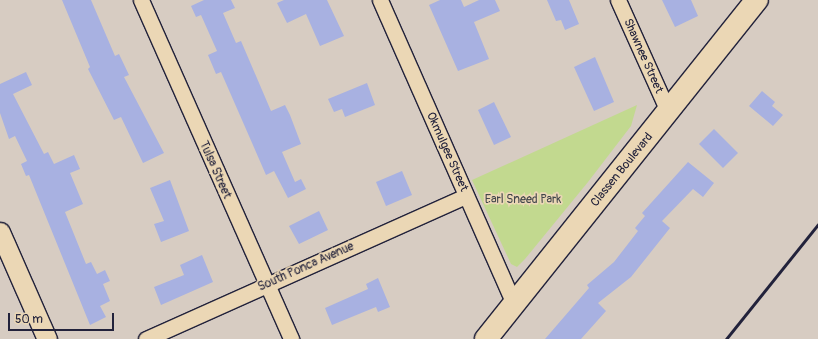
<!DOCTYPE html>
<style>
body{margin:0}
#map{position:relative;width:818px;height:339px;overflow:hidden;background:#d7ccc2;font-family:Pangolin,sans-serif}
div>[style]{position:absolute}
.green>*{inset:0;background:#c2d98f}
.building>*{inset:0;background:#a8b1e1}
.roads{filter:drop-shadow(1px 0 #22223b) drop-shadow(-1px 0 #22223b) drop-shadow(0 1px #22223b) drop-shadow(0 -1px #22223b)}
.minor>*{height:15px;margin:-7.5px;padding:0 7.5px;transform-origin:7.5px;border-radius:7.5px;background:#ebd7b5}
.tertiary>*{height:19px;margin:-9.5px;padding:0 9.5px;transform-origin:9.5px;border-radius:9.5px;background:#ebd7b5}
.secondary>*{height:22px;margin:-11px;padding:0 11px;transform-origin:11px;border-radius:11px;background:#ebd7b5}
.rail>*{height:3px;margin:-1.5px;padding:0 1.5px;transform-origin:1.5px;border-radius:1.5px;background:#22223b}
span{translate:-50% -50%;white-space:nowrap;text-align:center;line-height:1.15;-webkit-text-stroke:3.5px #ebd7b5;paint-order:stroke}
.street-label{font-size:12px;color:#22223b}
.park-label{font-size:12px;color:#42474c}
.scale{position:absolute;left:8px;top:313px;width:106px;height:18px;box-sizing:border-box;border:2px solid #22223b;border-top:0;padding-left:5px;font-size:12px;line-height:14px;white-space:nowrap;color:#22223b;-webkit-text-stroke:3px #ebd7b5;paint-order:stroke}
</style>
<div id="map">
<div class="green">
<div style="clip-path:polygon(637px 105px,631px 126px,588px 182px,525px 259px,517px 267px,511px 264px,472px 180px)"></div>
</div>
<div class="building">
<div style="clip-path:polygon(62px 0,91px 0,115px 56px,119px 54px,129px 75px,124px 77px,164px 153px,143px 163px,121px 117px,114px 120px,88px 69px,90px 67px)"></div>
<div style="clip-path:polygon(204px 0,231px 0,235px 8px,223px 13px,236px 43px,241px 41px,271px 111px,285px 105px,290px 115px,301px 144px,282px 152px,295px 182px,301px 179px,306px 189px,288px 198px,274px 171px,266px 175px,221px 72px,216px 74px,208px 55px,217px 51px,201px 15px,196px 17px,191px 6px)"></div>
<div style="clip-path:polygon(284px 0,327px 0,344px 36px,320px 46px,306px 14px,287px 23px,277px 3px)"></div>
<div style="clip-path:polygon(440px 0,461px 0,464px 7px,479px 0,495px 0,500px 11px,474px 22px,489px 59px,458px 71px,429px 5px)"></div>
<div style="clip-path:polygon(547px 0,569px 0,579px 24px,565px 30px,561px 20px,556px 21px)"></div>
<div style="clip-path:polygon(662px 0,691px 0,698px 16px,675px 27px)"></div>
<div style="clip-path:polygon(595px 57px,614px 102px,594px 111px,574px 67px)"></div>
<div style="clip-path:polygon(26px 72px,32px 85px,13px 94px,44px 154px,48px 152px,54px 164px,74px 155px,80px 169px,70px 173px,83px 204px,65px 212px,86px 264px,91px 262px,97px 274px,105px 270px,110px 281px,103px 284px,110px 301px,100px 306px,106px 317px,90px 325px,29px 175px,26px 176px,21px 164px,27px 161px,15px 136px,9px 139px,0 113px,0 84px)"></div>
<div style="clip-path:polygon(367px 83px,375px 105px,345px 117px,342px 109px,334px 112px,328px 99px)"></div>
<div style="clip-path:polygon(762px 91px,775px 102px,772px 106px,783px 115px,773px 126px,749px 106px)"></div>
<div style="clip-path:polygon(494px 102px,511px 137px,494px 145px,478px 110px)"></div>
<div style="clip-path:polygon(714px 129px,738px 153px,723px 168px,699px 144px)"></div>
<div style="clip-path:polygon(688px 162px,714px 183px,703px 197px,693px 189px,662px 221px,670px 228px,631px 277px,598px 303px,606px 311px,581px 339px,545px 339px,589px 288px,587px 285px,614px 262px,638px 231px,635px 228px,645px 216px,642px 213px)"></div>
<div style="clip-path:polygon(402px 171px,412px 195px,386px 206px,376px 182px)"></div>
<div style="clip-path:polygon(170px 180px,189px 231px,161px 242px,154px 224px,164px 221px,150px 188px)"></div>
<div style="clip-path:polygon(319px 211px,328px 230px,299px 244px,289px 226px)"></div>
<div style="clip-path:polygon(202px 255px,213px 282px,161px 305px,154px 287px,184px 275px,180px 265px)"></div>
<div style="clip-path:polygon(378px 278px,390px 307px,378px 312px,376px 307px,332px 325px,325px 308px,368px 289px,366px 284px)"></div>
</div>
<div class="roads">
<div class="minor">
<div style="left:141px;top:0;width:371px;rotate:66.1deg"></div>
<div style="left:380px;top:0;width:332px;rotate:66.2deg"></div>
<div style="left:618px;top:0;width:122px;rotate:65.8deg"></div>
<div style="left:146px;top:339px;width:350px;rotate:-24.1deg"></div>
</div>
<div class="tertiary">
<div style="left:0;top:232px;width:117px;rotate:66.3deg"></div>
</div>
<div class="secondary">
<div style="left:486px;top:339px;width:434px;rotate:-51.4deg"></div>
</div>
</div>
<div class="rail">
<div style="left:726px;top:339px;width:147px;rotate:-51.3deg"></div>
</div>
<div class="street-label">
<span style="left:643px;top:56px;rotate:66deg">Shawnee Street</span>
<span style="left:447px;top:152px;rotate:66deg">Okmulgee Street</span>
<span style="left:215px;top:170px;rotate:66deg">Tulsa Street</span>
<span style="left:622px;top:170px;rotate:-51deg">Classen Boulevard</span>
<span style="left:306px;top:267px;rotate:-24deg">South Ponca Avenue</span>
</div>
<div class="park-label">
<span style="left:523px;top:200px">Earl Sneed Park</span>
</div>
<div class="scale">50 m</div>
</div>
